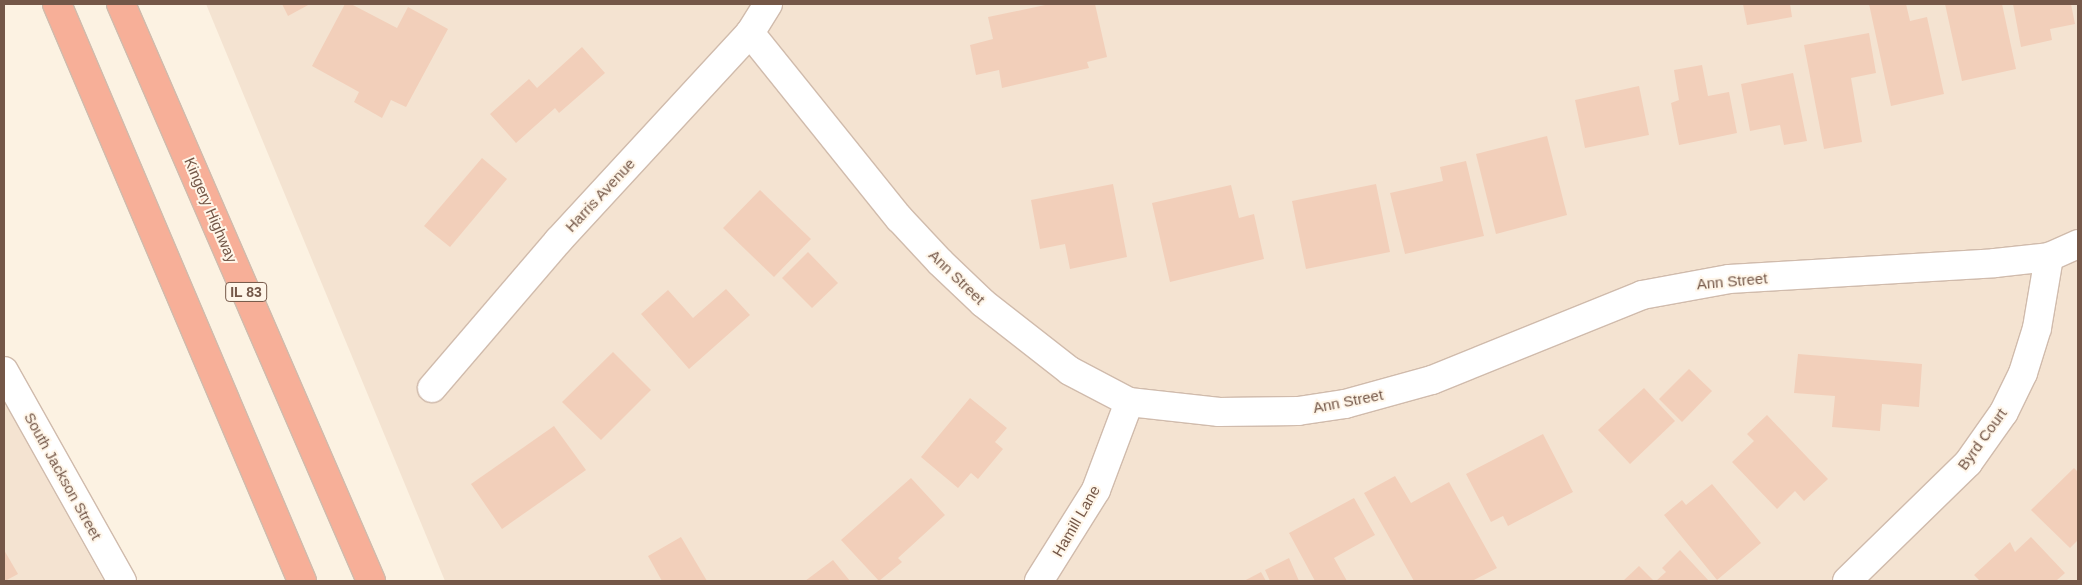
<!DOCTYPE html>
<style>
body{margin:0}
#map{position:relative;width:2082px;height:585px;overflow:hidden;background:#fcf2e2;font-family:Arial,sans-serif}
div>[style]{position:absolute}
.residential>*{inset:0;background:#f4e3d1}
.building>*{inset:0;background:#f2cfba}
.roads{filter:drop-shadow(1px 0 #d0bbac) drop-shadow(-1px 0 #d0bbac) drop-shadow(0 1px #d0bbac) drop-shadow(0 -1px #d0bbac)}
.minor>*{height:28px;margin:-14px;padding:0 14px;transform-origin:14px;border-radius:14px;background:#fff}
.motorway>*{height:28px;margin:-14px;padding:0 14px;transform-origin:14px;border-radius:14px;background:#f7af98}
span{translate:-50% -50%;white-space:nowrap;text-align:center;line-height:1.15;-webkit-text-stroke:4px #fff6e9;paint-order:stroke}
.shield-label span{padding:1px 4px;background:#fff6e9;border:1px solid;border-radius:4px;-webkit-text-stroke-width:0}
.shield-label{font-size:14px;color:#745748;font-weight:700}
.street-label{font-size:15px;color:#745748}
.frame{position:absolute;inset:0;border:5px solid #745748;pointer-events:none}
</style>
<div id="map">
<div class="residential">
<div style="clip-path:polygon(206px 4px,2078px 4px,2078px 581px,445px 581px)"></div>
<div style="clip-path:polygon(4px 402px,104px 581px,4px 581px)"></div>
</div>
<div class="building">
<div style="clip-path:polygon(282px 4px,310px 4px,288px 16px)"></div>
<div style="clip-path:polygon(345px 4px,351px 4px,397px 28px,408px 7px,448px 29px,406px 107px,391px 100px,382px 118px,354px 102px,359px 92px,312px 66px)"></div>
<div style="clip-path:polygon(1050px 4px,1095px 4px,1107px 57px,1087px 62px,1089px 68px,1002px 88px,999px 70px,976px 75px,970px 45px,993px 39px,988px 17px)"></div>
<div style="clip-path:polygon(1743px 4px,1790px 4px,1792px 17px,1747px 25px)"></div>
<div style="clip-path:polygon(1869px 4px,1906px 4px,1910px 21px,1927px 17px,1944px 94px,1891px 106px)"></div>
<div style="clip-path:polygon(1945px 4px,2002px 4px,2016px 69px,1962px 81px)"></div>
<div style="clip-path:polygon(2013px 4px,2071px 4px,2075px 24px,2050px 29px,2052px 40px,2021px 47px)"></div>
<div style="clip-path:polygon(1869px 33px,1876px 73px,1851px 78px,1862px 142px,1824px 149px,1804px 45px)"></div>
<div style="clip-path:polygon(582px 47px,605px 73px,559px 113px,555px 108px,516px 143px,490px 114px,529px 79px,537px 88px)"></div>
<div style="clip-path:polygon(1702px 65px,1708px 96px,1729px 92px,1737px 133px,1679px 145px,1671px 103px,1679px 100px,1674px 70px)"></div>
<div style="clip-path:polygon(1793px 73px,1807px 141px,1784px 145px,1780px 125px,1750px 131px,1741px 84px)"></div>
<div style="clip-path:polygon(1639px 86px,1649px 135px,1585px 148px,1575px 100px)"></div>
<div style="clip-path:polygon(1547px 136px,1567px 215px,1496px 234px,1476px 154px)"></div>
<div style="clip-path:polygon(482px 158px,507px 179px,450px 247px,424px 226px)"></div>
<div style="clip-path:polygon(1466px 161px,1484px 236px,1405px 254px,1390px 193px,1443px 181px,1440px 167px)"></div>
<div style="clip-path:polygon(1113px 184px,1127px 257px,1070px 269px,1065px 244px,1040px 249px,1031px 200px)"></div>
<div style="clip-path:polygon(1376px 184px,1390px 252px,1306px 269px,1292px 201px)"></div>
<div style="clip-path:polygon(1231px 185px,1239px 218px,1254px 214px,1264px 259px,1170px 282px,1152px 203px)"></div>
<div style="clip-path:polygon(760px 190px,811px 239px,774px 277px,723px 228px)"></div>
<div style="clip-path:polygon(808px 252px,838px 283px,812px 308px,782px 278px)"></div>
<div style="clip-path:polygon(726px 289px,750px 315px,689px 369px,641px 314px,668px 290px,693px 318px)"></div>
<div style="clip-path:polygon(613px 352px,651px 390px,601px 440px,562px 402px)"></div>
<div style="clip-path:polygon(1798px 354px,1922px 364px,1919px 407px,1882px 404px,1880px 431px,1832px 427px,1835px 396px,1794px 393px)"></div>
<div style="clip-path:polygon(1689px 369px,1712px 391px,1682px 422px,1659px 399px)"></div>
<div style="clip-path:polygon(1644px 388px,1675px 421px,1630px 464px,1598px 430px)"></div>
<div style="clip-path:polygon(970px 398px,1007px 428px,995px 442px,1003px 449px,978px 479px,971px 473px,958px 488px,921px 457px)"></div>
<div style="clip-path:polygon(1767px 415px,1828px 479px,1804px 501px,1795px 491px,1777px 509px,1732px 462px,1754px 441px,1747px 434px)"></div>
<div style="clip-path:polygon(554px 426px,586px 470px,502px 529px,471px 484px)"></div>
<div style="clip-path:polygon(1543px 434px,1573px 492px,1508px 526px,1503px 516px,1491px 522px,1466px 474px)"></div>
<div style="clip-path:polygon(2074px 468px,2078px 472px,2078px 540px,2070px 548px,2031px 510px)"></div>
<div style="clip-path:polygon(1395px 476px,1411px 503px,1449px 482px,1497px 568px,1472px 581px,1414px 581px,1364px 493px)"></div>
<div style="clip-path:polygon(911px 478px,945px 515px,898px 558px,902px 562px,879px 581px,841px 540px)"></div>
<div style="clip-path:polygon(1712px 484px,1761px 543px,1717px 580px,1664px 515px,1682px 500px,1686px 505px)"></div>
<div style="clip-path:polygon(1354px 498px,1375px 535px,1334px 558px,1347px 581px,1315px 581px,1289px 533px)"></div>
<div style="clip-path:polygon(681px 537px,707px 581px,662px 581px,648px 556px)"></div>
<div style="clip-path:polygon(2031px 537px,2065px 573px,2056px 581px,1980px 581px,1974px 575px,2010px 542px,2015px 552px)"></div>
<div style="clip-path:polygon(4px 550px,18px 574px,5px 581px,4px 581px)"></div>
<div style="clip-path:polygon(1680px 550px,1709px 581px,1656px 581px,1666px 572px,1662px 568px)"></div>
<div style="clip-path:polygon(1289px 558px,1299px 581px,1270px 581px,1265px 570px)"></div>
<div style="clip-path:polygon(833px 560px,850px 581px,805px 581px)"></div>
<div style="clip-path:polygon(1639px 566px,1654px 581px,1623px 581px)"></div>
<div style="clip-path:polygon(1261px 572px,1266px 581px,1244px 581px)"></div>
</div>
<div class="roads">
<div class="minor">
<div style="left:750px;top:33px;width:238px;rotate:51.2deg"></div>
<div style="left:899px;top:218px;width:60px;rotate:47deg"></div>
<div style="left:940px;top:262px;width:59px;rotate:43.6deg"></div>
<div style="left:983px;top:303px;width:110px;rotate:38deg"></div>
<div style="left:1070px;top:371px;width:67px;rotate:27.7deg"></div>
<div style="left:1129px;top:402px;width:91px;rotate:6.3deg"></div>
<div style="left:1219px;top:412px;width:79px;rotate:-0.7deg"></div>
<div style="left:1298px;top:411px;width:48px;rotate:-8.5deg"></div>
<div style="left:1345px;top:404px;width:90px;rotate:-15.4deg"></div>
<div style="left:1432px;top:380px;width:227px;rotate:-22deg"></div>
<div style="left:1642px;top:295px;width:88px;rotate:-10.4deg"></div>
<div style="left:1729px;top:279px;width:266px;rotate:-3.4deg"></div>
<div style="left:1995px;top:263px;width:54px;rotate:-6.3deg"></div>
<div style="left:2049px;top:257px;width:32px;rotate:-24deg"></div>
<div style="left:4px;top:371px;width:241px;rotate:60.7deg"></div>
<div style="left:432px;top:388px;width:194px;rotate:-49.4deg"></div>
<div style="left:558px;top:241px;width:283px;rotate:-47.3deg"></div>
<div style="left:750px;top:33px;width:34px;rotate:-58deg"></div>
<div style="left:1039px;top:581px;width:107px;rotate:-57.9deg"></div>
<div style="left:1096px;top:490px;width:94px;rotate:-69.4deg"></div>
<div style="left:1847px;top:581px;width:169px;rotate:-44.3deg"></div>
<div style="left:1968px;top:463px;width:62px;rotate:-54.8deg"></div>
<div style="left:2004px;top:412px;width:43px;rotate:-64deg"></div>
<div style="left:2023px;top:373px;width:47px;rotate:-72.7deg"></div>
<div style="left:2037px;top:328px;width:72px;rotate:-80.4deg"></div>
</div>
<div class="motorway">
<div style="left:57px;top:4px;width:627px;rotate:66.99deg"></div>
<div style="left:121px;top:4px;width:629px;rotate:66.57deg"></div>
</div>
</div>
<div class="shield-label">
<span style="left:246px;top:292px">IL 83</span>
</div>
<div class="street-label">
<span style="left:600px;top:195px;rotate:-47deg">Harris Avenue</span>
<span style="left:211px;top:210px;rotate:67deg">Kingery Highway</span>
<span style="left:957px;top:277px;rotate:44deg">Ann Street</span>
<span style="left:1732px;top:281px;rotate:-5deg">Ann Street</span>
<span style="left:1348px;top:401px;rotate:-11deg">Ann Street</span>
<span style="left:1982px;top:439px;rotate:-54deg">Byrd Court</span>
<span style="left:63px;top:476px;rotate:61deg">South Jackson Street</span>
<span style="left:1076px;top:521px;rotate:-60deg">Hamill Lane</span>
</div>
<div class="frame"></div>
</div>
